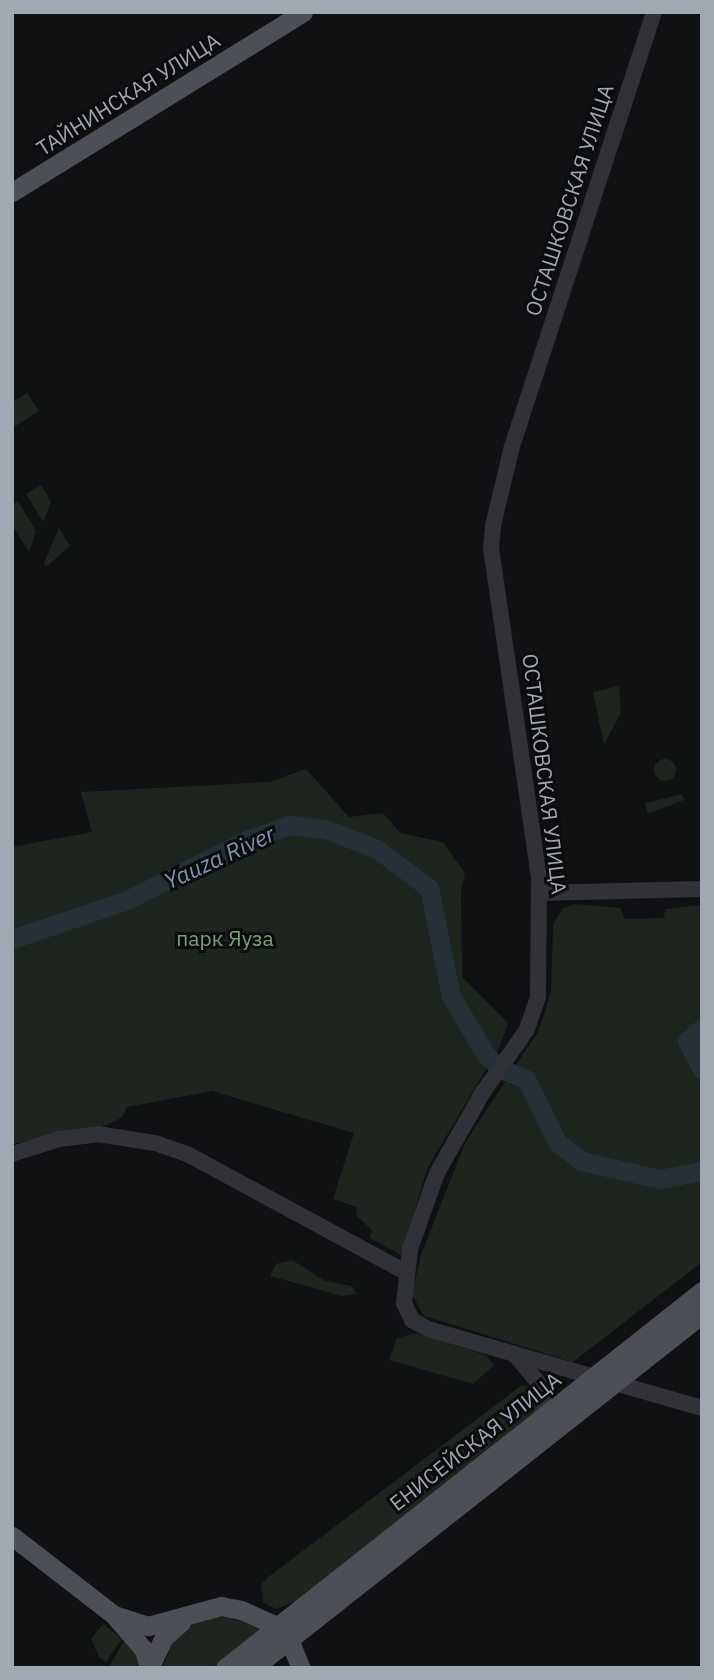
<!DOCTYPE html>
<meta charset="utf-8">
<style>
body{margin:0}
#map{position:relative;width:714px;height:1680px;overflow:hidden;background:#101112;font-family:"IBM Plex Sans",sans-serif}
div>[style]{position:absolute}
.green>*{inset:0;background:#1d251e}
.round{border-radius:50%}
.river>*{height:19px;margin:-9.5px;padding:0 9.5px;transform-origin:9.5px;border-radius:9.5px;background:#272f36}
.minor>*{height:16px;margin:-8px;padding:0 8px;transform-origin:8px;border-radius:8px;background:#313237}
.major>*{height:19px;margin:-9.5px;padding:0 9.5px;transform-origin:9.5px;border-radius:9.5px;background:#4d4f56}
span{translate:-50% -50%;white-space:nowrap;text-align:center;line-height:1.15;-webkit-text-stroke:6px #0c0c0d;paint-order:stroke}
.street-label{font-size:21px;color:#a1a7b3}
.park-label{font-size:21px;color:#779f79}
.water-label{font-size:23px;color:#7696b0;font-style:italic}
.frame{position:absolute;inset:0;border:14px solid #a1a7b3;pointer-events:none}
</style>
<div id="map">
<div class="green">
<div style="clip-path:polygon(27px 393px,39px 411px,14px 427px,12px 402px)"></div>
<div style="clip-path:polygon(41px 485px,51px 502px,43px 522px,26px 494px)"></div>
<div style="clip-path:polygon(18px 501px,36px 531px,29px 552px,12px 525px,12px 505px)"></div>
<div style="clip-path:polygon(59px 528px,70px 546px,46px 567px,44px 563px)"></div>
<div style="clip-path:polygon(619px 686px,621px 713px,604px 745px,593px 692px)"></div>
<div class="round" style="left:654px;top:759px;width:22px;height:22px"></div>
<div style="clip-path:polygon(306px 769px,349px 817px,383px 813px,400px 833px,443px 842px,465px 874px,461px 892px,462px 977px,508px 1023px,500px 1046px,428px 1167px,401px 1255px,370px 1238px,372px 1230px,356px 1215px,357px 1207px,333px 1199px,354px 1133px,212px 1091px,127px 1107px,123px 1117px,107px 1125px,12px 1144px,12px 847px,92px 832px,81px 792px,269px 782px)"></div>
<div style="clip-path:polygon(682px 794px,684px 800px,648px 814px,645px 803px)"></div>
<div style="clip-path:polygon(575px 904px,620px 908px,625px 919px,664px 918px,665px 909px,702px 905px,702px 1262px,573px 1362px,424px 1316px,412px 1294px,421px 1255px,465px 1143px,539px 1030px,551px 992px,553px 925px,562px 909px)"></div>
<div style="clip-path:polygon(292px 1260px,325px 1281px,352px 1286px,357px 1294px,342px 1296px,270px 1276px,276px 1264px)"></div>
<div style="clip-path:polygon(415px 1333px,486px 1355px,494px 1365px,473px 1384px,389px 1360px,397px 1338px)"></div>
<div style="clip-path:polygon(522px 1385px,536px 1391px,539px 1405px,535px 1412px,296px 1601px,276px 1609px,263px 1602px,261px 1585px,267px 1578px)"></div>
<div style="clip-path:polygon(230px 1617px,260px 1629px,212px 1668px,162px 1668px,173px 1642px,189px 1627px,207px 1618px)"></div>
<div style="clip-path:polygon(103px 1624px,122px 1639px,106px 1662px,99px 1657px,91px 1639px)"></div>
<div style="clip-path:polygon(124px 1641px,139px 1656px,138px 1668px,108px 1668px)"></div>
</div>
<div class="river">
<div style="left:12px;top:939px;width:121px;rotate:-18.7deg"></div>
<div style="left:127px;top:900px;width:136px;rotate:-26.6deg"></div>
<div style="left:249px;top:839px;width:43px;rotate:-18.9deg"></div>
<div style="left:290px;top:825px;width:38px;rotate:7deg"></div>
<div style="left:328px;top:830px;width:53px;rotate:21.2deg"></div>
<div style="left:377px;top:849px;width:65px;rotate:36.9deg"></div>
<div style="left:429px;top:888px;width:110px;rotate:78.5deg"></div>
<div style="left:451px;top:996px;width:67px;rotate:59.6deg"></div>
<div style="left:485px;top:1054px;width:22px;rotate:43deg"></div>
<div style="left:501px;top:1069px;width:27px;rotate:22deg"></div>
<div style="left:526px;top:1079px;width:70px;rotate:63.8deg"></div>
<div style="left:557px;top:1142px;width:31px;rotate:38deg"></div>
<div style="left:581px;top:1161px;width:81px;rotate:12.8deg"></div>
<div style="left:660px;top:1179px;width:43px;rotate:-10.8deg"></div>
<div style="left:702px;top:1028px;width:20px;rotate:139deg"></div>
<div style="left:687px;top:1041px;width:32px;rotate:62deg"></div>
</div>
<div class="minor">
<div style="left:654px;top:12px;width:457px;rotate:108.1deg"></div>
<div style="left:512px;top:446px;width:82px;rotate:103.4deg"></div>
<div style="left:493px;top:526px;width:22px;rotate:95deg"></div>
<div style="left:491px;top:548px;width:333px;rotate:81.7deg"></div>
<div style="left:539px;top:878px;width:119px;rotate:90.5deg"></div>
<div style="left:538px;top:997px;width:36px;rotate:109deg"></div>
<div style="left:526px;top:1031px;width:75px;rotate:125.2deg"></div>
<div style="left:483px;top:1092px;width:93px;rotate:119.6deg"></div>
<div style="left:437px;top:1173px;width:81px;rotate:109.6deg"></div>
<div style="left:410px;top:1249px;width:54px;rotate:96.3deg"></div>
<div style="left:404px;top:1303px;width:19px;rotate:65deg"></div>
<div style="left:412px;top:1320px;width:18px;rotate:29deg"></div>
<div style="left:428px;top:1329px;width:285px;rotate:16.1deg"></div>
<div style="left:539px;top:893px;width:163px;rotate:-1.4deg"></div>
<div style="left:12px;top:1154px;width:49px;rotate:-17.7deg"></div>
<div style="left:59px;top:1139px;width:39px;rotate:-7deg"></div>
<div style="left:98px;top:1134px;width:58px;rotate:9deg"></div>
<div style="left:155px;top:1143px;width:36px;rotate:19deg"></div>
<div style="left:189px;top:1155px;width:246px;rotate:28.4deg"></div>
<div style="left:516px;top:1356px;width:40px;rotate:50deg"></div>
<div style="left:542px;top:1387px;width:20px;rotate:81deg"></div>
<div style="left:545px;top:1407px;width:13px;rotate:113deg"></div>
</div>
<div class="major">
<div style="left:12px;top:192px;width:342px;rotate:-31.7deg"></div>
<div style="left:12px;top:1536px;width:129px;rotate:37.8deg"></div>
<div style="left:114px;top:1615px;width:46px;rotate:49.4deg"></div>
<div style="left:144px;top:1650px;width:18px;rotate:74deg"></div>
<div style="left:114px;top:1615px;width:36px;rotate:18deg"></div>
<div style="left:148px;top:1626px;width:76px;rotate:-15.3deg"></div>
<div style="left:221px;top:1606px;width:20px;rotate:11deg"></div>
<div style="left:241px;top:1610px;width:39px;rotate:24deg"></div>
<div style="left:277px;top:1626px;width:18px;rotate:47deg"></div>
<div style="left:289px;top:1639px;width:31px;rotate:68deg"></div>
<div style="left:149px;top:1668px;width:34px;rotate:-64deg"></div>
<div style="left:164px;top:1637px;width:23px;rotate:-41deg"></div>
<div style="left:225px;top:1668px;width:608px;rotate:-38.32deg"></div>
<div style="left:253px;top:1668px;width:572px;rotate:-38.25deg"></div>
</div>
<div class="street-label">
<span style="left:128px;top:94px;rotate:-32deg">ТАЙНИНСКАЯ УЛИЦА</span>
<span style="left:569px;top:200px;rotate:-72deg">ОСТАШКОВСКАЯ УЛИЦА</span>
<span style="left:545px;top:774px;rotate:83deg">ОСТАШКОВСКАЯ УЛИЦА</span>
<span style="left:475px;top:1441px;rotate:-38deg">ЕНИСЕЙСКАЯ УЛИЦА</span>
</div>
<div class="park-label">
<span style="left:225px;top:938px">парк Яуза</span>
</div>
<div class="water-label">
<span style="left:219px;top:857px;rotate:-25deg">Yauza River</span>
</div>
<div class="frame"></div>
</div>
